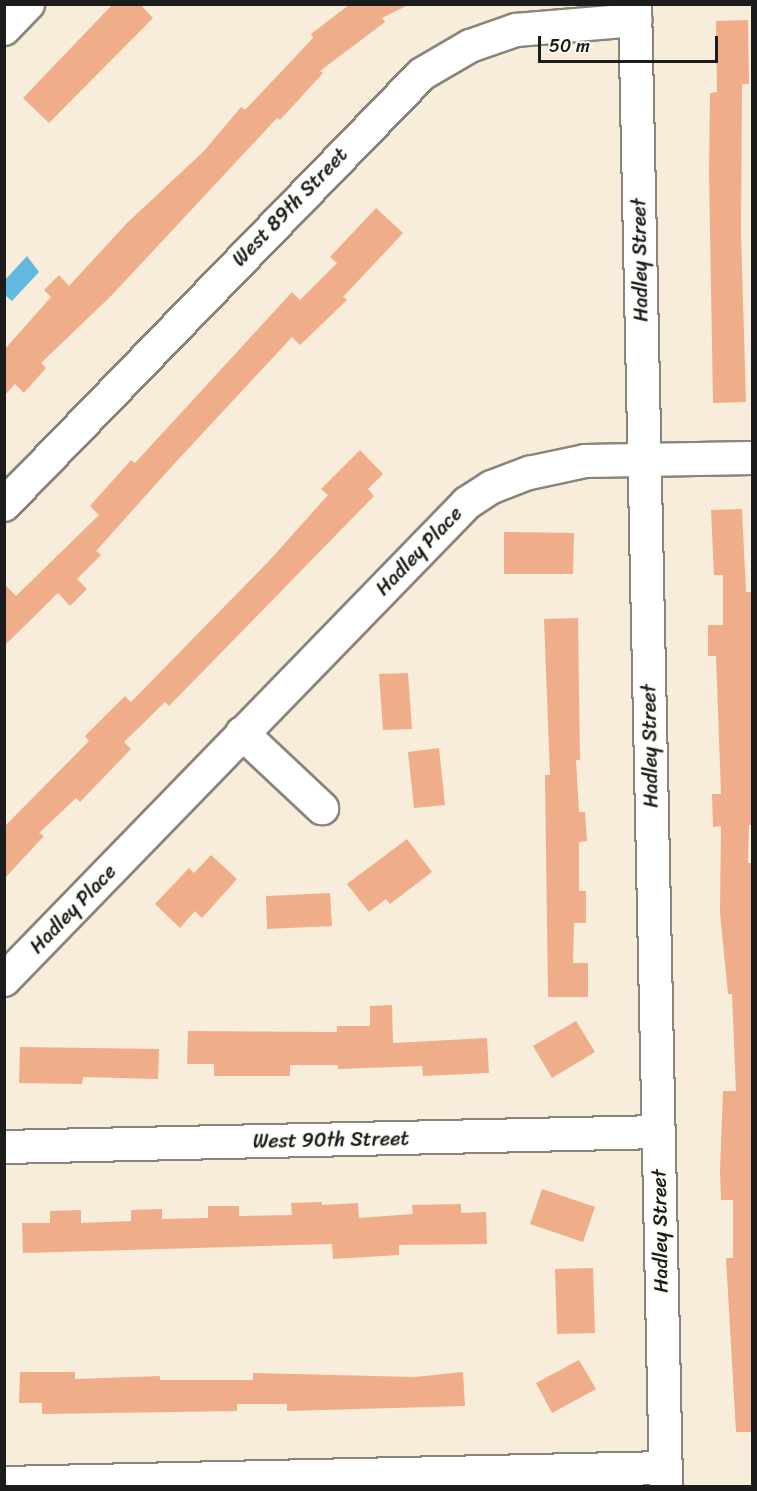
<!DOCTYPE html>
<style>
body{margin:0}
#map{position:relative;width:757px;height:1491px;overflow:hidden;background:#f7edda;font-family:Sriracha,sans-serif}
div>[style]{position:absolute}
.water>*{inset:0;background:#62b9df}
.building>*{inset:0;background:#f0ad89}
.roads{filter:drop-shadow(2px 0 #8a847b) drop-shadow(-2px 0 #8a847b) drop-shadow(0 2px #8a847b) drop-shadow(0 -2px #8a847b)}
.minor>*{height:32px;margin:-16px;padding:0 16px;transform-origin:16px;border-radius:16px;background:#fff}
span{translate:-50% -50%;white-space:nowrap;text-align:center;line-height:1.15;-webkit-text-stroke:4.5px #fdfcf7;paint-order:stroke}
.street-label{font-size:20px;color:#1c1c1c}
.frame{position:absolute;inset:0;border:6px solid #1c1c1c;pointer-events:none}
.scale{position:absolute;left:538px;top:36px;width:180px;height:27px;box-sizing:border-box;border:3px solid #1c1c1c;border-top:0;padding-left:8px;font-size:18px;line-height:21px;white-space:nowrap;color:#1c1c1c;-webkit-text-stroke:4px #fdfcf7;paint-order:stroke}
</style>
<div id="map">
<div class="water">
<div style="clip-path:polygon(27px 256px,39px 272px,12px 301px,5px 295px,5px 280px)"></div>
</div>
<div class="building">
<div style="clip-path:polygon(113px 4px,140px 4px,153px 18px,49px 123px,23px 98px)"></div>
<div style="clip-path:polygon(350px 4px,410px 4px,382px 18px,385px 22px,320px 71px,323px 73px,280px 120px,277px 118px,111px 296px,41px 363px,46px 368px,24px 393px,15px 384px,4px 396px,4px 350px,51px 297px,44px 290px,59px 275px,69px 286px,127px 223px,204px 151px,241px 107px,245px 110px,313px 38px,311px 34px)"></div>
<div style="clip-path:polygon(748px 20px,749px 84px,742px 84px,741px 234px,746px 402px,713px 403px,709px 171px,710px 93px,717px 92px,716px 21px)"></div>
<div style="clip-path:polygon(376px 208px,403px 233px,343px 297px,347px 300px,300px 345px,292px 337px,174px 464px,96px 551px,101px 555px,77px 579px,87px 589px,70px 606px,58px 593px,4px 646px,4px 584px,16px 596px,99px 515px,90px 506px,131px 460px,135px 463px,292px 292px,300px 300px,337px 263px,330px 257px)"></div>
<div style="clip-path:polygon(360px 450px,383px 474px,368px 489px,374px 496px,169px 706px,165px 702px,124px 742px,131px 749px,80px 802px,76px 798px,39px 833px,44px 836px,4px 879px,4px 827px,89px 741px,85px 736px,125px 696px,131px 702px,268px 562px,328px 495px,321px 489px)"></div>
<div style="clip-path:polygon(742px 509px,746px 592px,752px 592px,753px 825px,749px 825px,748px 863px,753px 863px,753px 1432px,736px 1432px,726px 1258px,733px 1258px,733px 1200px,721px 1200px,720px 1171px,723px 1091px,736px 1091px,732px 994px,728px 994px,720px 913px,721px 826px,713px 827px,712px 794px,721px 794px,716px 656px,708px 656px,708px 625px,723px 625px,723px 575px,714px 575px,711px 510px)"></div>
<div style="clip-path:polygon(504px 532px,574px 533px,573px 574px,504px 574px)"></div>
<div style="clip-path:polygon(578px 618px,580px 760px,576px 760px,579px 812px,585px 812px,587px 841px,579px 842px,579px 891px,586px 891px,586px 923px,574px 923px,573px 963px,588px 963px,588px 997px,548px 997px,545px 775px,550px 775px,544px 619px)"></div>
<div style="clip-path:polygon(408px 673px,412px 729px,383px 730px,379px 674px)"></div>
<div style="clip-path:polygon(439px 748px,445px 805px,414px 808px,408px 752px)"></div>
<div style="clip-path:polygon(407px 839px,432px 872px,390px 904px,386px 899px,369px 912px,347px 884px)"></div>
<div style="clip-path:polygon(211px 855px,237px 879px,202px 918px,195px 911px,180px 928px,155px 904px,189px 868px,194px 873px)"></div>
<div style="clip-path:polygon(330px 893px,332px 926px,267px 929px,266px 896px)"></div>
<div style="clip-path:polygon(392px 1005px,393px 1043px,487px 1038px,489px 1073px,423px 1076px,422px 1066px,338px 1069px,338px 1065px,290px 1065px,290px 1076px,214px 1076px,214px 1064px,187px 1064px,188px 1031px,337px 1032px,337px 1026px,370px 1026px,370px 1006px)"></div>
<div style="clip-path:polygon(576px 1021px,595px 1052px,552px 1078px,533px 1046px)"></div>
<div style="clip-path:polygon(20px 1047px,159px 1049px,158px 1079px,83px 1077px,82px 1084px,19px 1083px)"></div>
<div style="clip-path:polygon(542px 1189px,595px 1207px,583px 1242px,530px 1224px)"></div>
<div style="clip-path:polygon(322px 1202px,322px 1205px,358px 1203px,359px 1218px,413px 1214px,412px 1205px,461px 1204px,461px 1213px,486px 1212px,487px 1244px,399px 1245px,399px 1255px,333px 1259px,332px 1244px,23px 1253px,22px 1223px,50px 1223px,50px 1211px,81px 1210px,81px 1223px,131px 1221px,131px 1210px,162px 1209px,162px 1219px,208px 1218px,208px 1206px,239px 1206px,239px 1216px,292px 1215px,291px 1203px)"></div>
<div style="clip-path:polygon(593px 1268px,595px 1333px,557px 1334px,555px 1269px)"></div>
<div style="clip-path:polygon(579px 1360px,596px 1389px,552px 1413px,536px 1383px)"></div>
<div style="clip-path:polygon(20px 1372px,75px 1372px,75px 1379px,160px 1376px,160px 1380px,253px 1380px,253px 1373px,415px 1377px,463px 1372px,465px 1406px,287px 1411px,287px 1404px,237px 1404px,237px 1411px,42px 1414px,42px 1403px,19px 1403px)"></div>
</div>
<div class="roads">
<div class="minor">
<div style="left:635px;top:4px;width:1482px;rotate:88.8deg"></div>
<div style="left:4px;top:29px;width:35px;rotate:-46deg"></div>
<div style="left:4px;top:505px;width:600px;rotate:-45.88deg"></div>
<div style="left:422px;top:74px;width:56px;rotate:-30.3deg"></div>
<div style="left:470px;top:46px;width:49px;rotate:-19.2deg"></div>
<div style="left:516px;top:30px;width:120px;rotate:-4.8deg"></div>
<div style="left:242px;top:733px;width:110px;rotate:43.2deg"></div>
<div style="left:4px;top:980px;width:665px;rotate:-45.85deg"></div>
<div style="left:467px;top:503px;width:30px;rotate:-33deg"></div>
<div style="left:492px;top:487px;width:40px;rotate:-21deg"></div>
<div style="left:529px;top:473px;width:57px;rotate:-12.1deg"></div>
<div style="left:585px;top:461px;width:167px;rotate:-1deg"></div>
<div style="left:4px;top:1147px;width:654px;rotate:-1.31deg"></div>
<div style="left:4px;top:1483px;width:661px;rotate:-1.3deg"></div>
</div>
</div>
<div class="street-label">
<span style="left:290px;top:207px;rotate:-46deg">West 89th Street</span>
<span style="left:640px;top:260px;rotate:-91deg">Hadley Street</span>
<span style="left:419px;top:551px;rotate:-46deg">Hadley Place</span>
<span style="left:650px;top:746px;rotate:-91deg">Hadley Street</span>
<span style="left:73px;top:909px;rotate:-46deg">Hadley Place</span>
<span style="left:331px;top:1140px;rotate:-1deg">West 90th Street</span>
<span style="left:660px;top:1231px;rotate:-91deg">Hadley Street</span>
</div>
<div class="frame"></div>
<div class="scale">50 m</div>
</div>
